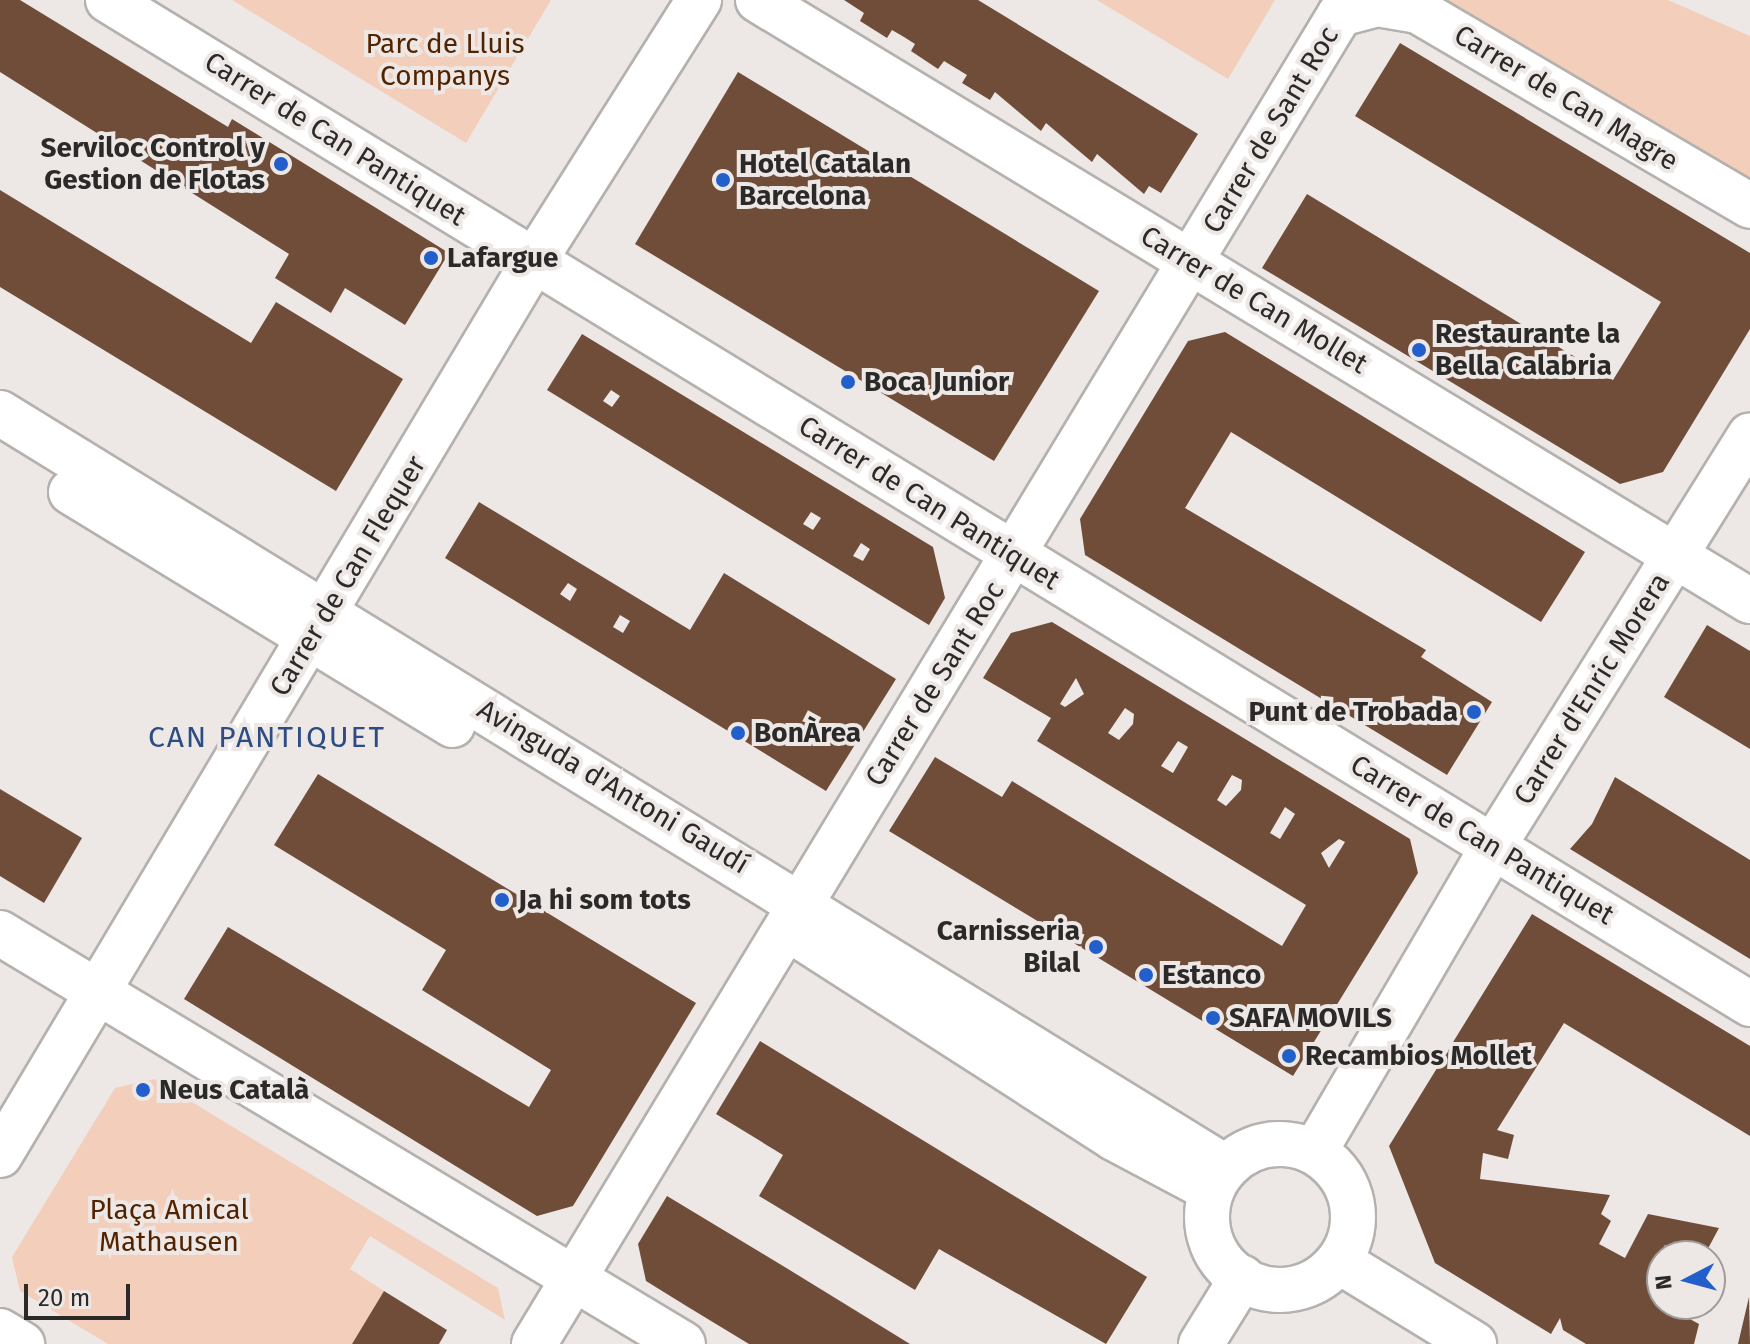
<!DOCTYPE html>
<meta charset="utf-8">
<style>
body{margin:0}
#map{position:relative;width:1750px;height:1344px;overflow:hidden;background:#ede8e6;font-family:"Fira Sans",sans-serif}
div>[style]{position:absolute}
.green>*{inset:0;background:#f3ceba}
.building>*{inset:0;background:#704d39}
.roads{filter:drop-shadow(2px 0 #b5b1ae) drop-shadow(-2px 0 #b5b1ae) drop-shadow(0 2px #b5b1ae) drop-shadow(0 -2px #b5b1ae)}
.minor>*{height:44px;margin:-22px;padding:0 22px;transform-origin:22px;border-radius:22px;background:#fff}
.minor>.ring{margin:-22px;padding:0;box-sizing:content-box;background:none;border:44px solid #fff;border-radius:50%}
.dots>*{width:22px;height:22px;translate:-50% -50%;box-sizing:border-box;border:4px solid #ede8e6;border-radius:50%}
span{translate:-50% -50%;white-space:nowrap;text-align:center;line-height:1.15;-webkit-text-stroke:8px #ede8e6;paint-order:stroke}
.park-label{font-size:28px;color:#532300}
.street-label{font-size:28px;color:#2b2a29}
.poi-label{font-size:28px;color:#2b2a29;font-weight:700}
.right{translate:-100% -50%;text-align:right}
.left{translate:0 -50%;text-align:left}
.neighbourhood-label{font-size:30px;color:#2d4c83;letter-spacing:2px}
.north{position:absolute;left:1646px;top:1240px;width:80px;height:80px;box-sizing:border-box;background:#ede8e6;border:2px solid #9f9c9a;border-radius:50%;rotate:264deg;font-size:22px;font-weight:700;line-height:32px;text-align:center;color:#2b2a29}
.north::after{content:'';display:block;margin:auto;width:28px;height:36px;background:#225fcb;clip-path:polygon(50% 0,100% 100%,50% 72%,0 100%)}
.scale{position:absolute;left:24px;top:1284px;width:106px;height:36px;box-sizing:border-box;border:4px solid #2b2a29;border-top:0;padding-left:10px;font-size:24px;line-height:28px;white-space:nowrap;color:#2b2a29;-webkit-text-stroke:6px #ede8e6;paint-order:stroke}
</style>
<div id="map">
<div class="green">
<div style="clip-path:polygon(232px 0,551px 0,466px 143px)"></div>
<div style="clip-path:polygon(1097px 0,1275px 0,1228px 79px)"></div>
<div style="clip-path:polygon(1447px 0,1668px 0,1750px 36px,1750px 180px)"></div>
<div style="clip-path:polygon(154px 1079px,498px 1288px,505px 1320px,370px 1236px,350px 1269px,384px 1291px,352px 1344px,108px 1344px,20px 1291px,12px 1257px,115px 1088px)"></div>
</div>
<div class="building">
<div style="clip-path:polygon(0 0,20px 0,228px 127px,232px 119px,449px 253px,405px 325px,345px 288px,331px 313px,275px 278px,289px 254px,0 72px)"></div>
<div style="clip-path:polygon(844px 0,978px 0,1198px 134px,1161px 193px,1149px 186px,1144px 194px,1097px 154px,1092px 162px,1046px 123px,1041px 131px,995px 92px,990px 100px,962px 83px,967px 75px,944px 61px,938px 69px,911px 51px,915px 44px,904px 37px,892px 30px,887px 38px,860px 21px,864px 13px)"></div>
<div style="clip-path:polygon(1400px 43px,1750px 253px,1750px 329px,1663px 472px,1620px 484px,1262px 268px,1307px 194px,1613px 380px,1661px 302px,1355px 116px)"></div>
<div style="clip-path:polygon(738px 72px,1099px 291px,994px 461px,635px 244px)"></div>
<div style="clip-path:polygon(0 190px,251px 343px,276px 302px,403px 379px,336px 491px,0 287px)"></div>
<div style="clip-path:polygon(1225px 332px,1585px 552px,1541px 622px,1231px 432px,1185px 508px,1426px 650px,1421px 657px,1492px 702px,1447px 775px,1085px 555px,1080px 519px,1188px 341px)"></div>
<div style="clip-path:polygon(evenodd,582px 334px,933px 547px,945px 598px,929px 625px,547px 390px,582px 334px,611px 390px,620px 396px,612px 407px,603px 401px,611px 390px,582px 334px,811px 512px,821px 518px,813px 530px,803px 524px,811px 512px,582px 334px,861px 543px,870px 549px,863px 561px,853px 556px,861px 543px)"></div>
<div style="clip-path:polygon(evenodd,479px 502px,690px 630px,724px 573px,896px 679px,826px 791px,445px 558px,479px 502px,568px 583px,577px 589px,570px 601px,560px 594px,568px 583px,479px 502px,620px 615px,630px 621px,623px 633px,613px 627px,620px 615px)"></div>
<div style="clip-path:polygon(evenodd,1052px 622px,1410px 839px,1418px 873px,1293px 1076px,889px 831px,935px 757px,1002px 797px,1012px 781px,1282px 946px,1306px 905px,1037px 741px,1051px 718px,983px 678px,1011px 633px,1052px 622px,1076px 678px,1084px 694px,1065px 707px,1060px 704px,1076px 678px,1052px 622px,1125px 708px,1134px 714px,1133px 724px,1119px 740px,1108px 733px,1125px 708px,1052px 622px,1178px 741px,1188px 747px,1173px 773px,1161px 766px,1178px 741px,1052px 622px,1232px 775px,1242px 780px,1241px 790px,1226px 806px,1217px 800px,1232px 775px,1052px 622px,1285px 807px,1295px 814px,1280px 839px,1270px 833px,1285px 807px,1052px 622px,1339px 839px,1345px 842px,1329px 868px,1321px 853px,1339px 839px)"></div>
<div style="clip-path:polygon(1707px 625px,1750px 651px,1750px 749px,1664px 697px)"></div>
<div style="clip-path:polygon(318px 774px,696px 1003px,573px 1206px,537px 1216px,184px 999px,228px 927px,529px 1107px,551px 1070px,422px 990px,446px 950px,274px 845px)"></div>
<div style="clip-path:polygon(1615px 777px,1750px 860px,1750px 959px,1570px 849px,1592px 824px)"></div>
<div style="clip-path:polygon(0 789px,82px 838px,44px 903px,0 876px)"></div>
<div style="clip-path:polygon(1532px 914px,1750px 1046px,1750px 1136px,1564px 1023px,1497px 1130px,1514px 1135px,1508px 1159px,1483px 1153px,1480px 1179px,1610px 1195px,1601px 1214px,1611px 1221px,1599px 1244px,1625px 1258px,1648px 1214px,1719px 1228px,1704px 1256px,1683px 1256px,1665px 1245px,1648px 1276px,1662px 1284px,1662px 1304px,1699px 1324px,1694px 1344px,1586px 1344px,1563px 1330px,1560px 1318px,1551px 1334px,1435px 1263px,1389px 1146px)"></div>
<div style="clip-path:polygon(760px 1041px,1147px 1277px,1106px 1344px,939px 1249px,915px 1290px,759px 1196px,783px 1155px,716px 1114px)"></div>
<div style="clip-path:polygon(667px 1196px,788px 1269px,910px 1344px,749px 1344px,688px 1307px,646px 1281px,638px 1244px)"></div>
<div style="clip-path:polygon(384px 1291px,447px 1330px,439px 1344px,352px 1344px)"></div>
<div style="clip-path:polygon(1749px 1297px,1750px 1344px,1738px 1344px)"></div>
</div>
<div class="roads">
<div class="minor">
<div style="left:108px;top:0;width:1925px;rotate:31.44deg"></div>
<div style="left:758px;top:0;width:1160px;rotate:31.21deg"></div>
<div style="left:0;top:413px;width:1435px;rotate:31.61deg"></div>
<div style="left:71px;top:492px;width:447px;rotate:31.4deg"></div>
<div style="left:0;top:933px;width:797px;rotate:31.04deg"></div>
<div style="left:798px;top:935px;width:376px;rotate:32.7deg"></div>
<div style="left:1114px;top:1138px;width:106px;rotate:28deg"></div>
<div class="ring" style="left:1207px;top:1144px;width:102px;height:102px"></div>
<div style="left:1315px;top:1151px;width:355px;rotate:-59.7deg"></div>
<div style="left:1494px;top:845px;width:483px;rotate:-58deg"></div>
<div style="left:0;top:1155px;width:1041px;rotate:-59.15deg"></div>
<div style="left:534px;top:261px;width:309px;rotate:-57.7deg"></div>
<div style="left:1342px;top:1263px;width:155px;rotate:31.5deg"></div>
<div style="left:0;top:1331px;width:26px;rotate:31deg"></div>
<div style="left:534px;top:1344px;width:1555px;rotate:-58.78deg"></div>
<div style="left:1340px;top:14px;width:38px;rotate:-15deg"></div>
<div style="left:1377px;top:4px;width:42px;rotate:9.7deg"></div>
<div style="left:1418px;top:11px;width:385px;rotate:30.4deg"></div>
<div style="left:1201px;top:1344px;width:78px;rotate:-58.2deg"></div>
</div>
</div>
<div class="dots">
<div style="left:281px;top:164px;background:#225fcb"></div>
<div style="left:723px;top:180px;background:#225fcb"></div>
<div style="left:431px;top:258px;background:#225fcb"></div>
<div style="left:1419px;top:350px;background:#225fcb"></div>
<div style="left:848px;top:382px;background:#225fcb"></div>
<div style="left:1474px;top:712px;background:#225fcb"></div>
<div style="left:738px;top:733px;background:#225fcb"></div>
<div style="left:502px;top:900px;background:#225fcb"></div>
<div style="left:1096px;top:947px;background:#225fcb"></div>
<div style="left:1146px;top:975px;background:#225fcb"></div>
<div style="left:1213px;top:1018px;background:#225fcb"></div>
<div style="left:1289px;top:1056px;background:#225fcb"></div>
<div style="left:143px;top:1090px;background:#225fcb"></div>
</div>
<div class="park-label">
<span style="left:445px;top:60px">Parc de Lluis<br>Companys</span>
<span style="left:169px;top:1226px">Plaça Amical<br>Mathausen</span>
</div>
<div class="street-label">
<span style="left:1566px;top:98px;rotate:31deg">Carrer de Can Magre</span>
<span style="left:1271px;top:130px;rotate:-59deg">Carrer de Sant Roc</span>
<span style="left:335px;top:139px;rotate:32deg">Carrer de Can Pantiquet</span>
<span style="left:1254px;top:300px;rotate:31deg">Carrer de Can Mollet</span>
<span style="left:929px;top:503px;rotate:32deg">Carrer de Can Pantiquet</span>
<span style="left:348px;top:576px;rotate:-59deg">Carrer de Can Flequer</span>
<span style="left:935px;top:684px;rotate:-58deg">Carrer de Sant Roc</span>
<span style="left:1592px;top:689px;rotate:-58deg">Carrer d'Enric Morera</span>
<span style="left:613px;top:787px;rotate:31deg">Avinguda d'Antoni Gaudí</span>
<span style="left:1482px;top:840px;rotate:31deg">Carrer de Can Pantiquet</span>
</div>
<div class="poi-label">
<span class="right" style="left:265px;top:164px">Serviloc Control y<br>Gestion de Flotas</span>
<span class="left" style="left:739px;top:180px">Hotel Catalan<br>Barcelona</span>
<span class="left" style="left:447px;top:258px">Lafargue</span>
<span class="left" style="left:1435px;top:350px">Restaurante la<br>Bella Calabria</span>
<span class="left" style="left:864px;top:382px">Boca Junior</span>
<span class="right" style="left:1458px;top:712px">Punt de Trobada</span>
<span class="left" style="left:754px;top:733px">BonÀrea</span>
<span class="left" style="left:518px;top:900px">Ja hi som tots</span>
<span class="right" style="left:1080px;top:947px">Carnisseria<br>Bilal</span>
<span class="left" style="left:1162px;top:975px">Estanco</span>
<span class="left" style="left:1229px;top:1018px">SAFA MOVILS</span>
<span class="left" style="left:1305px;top:1056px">Recambios Mollet</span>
<span class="left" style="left:159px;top:1090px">Neus Català</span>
</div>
<div class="neighbourhood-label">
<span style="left:267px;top:737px">CAN PANTIQUET</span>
</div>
<div class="north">N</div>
<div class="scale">20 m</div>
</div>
